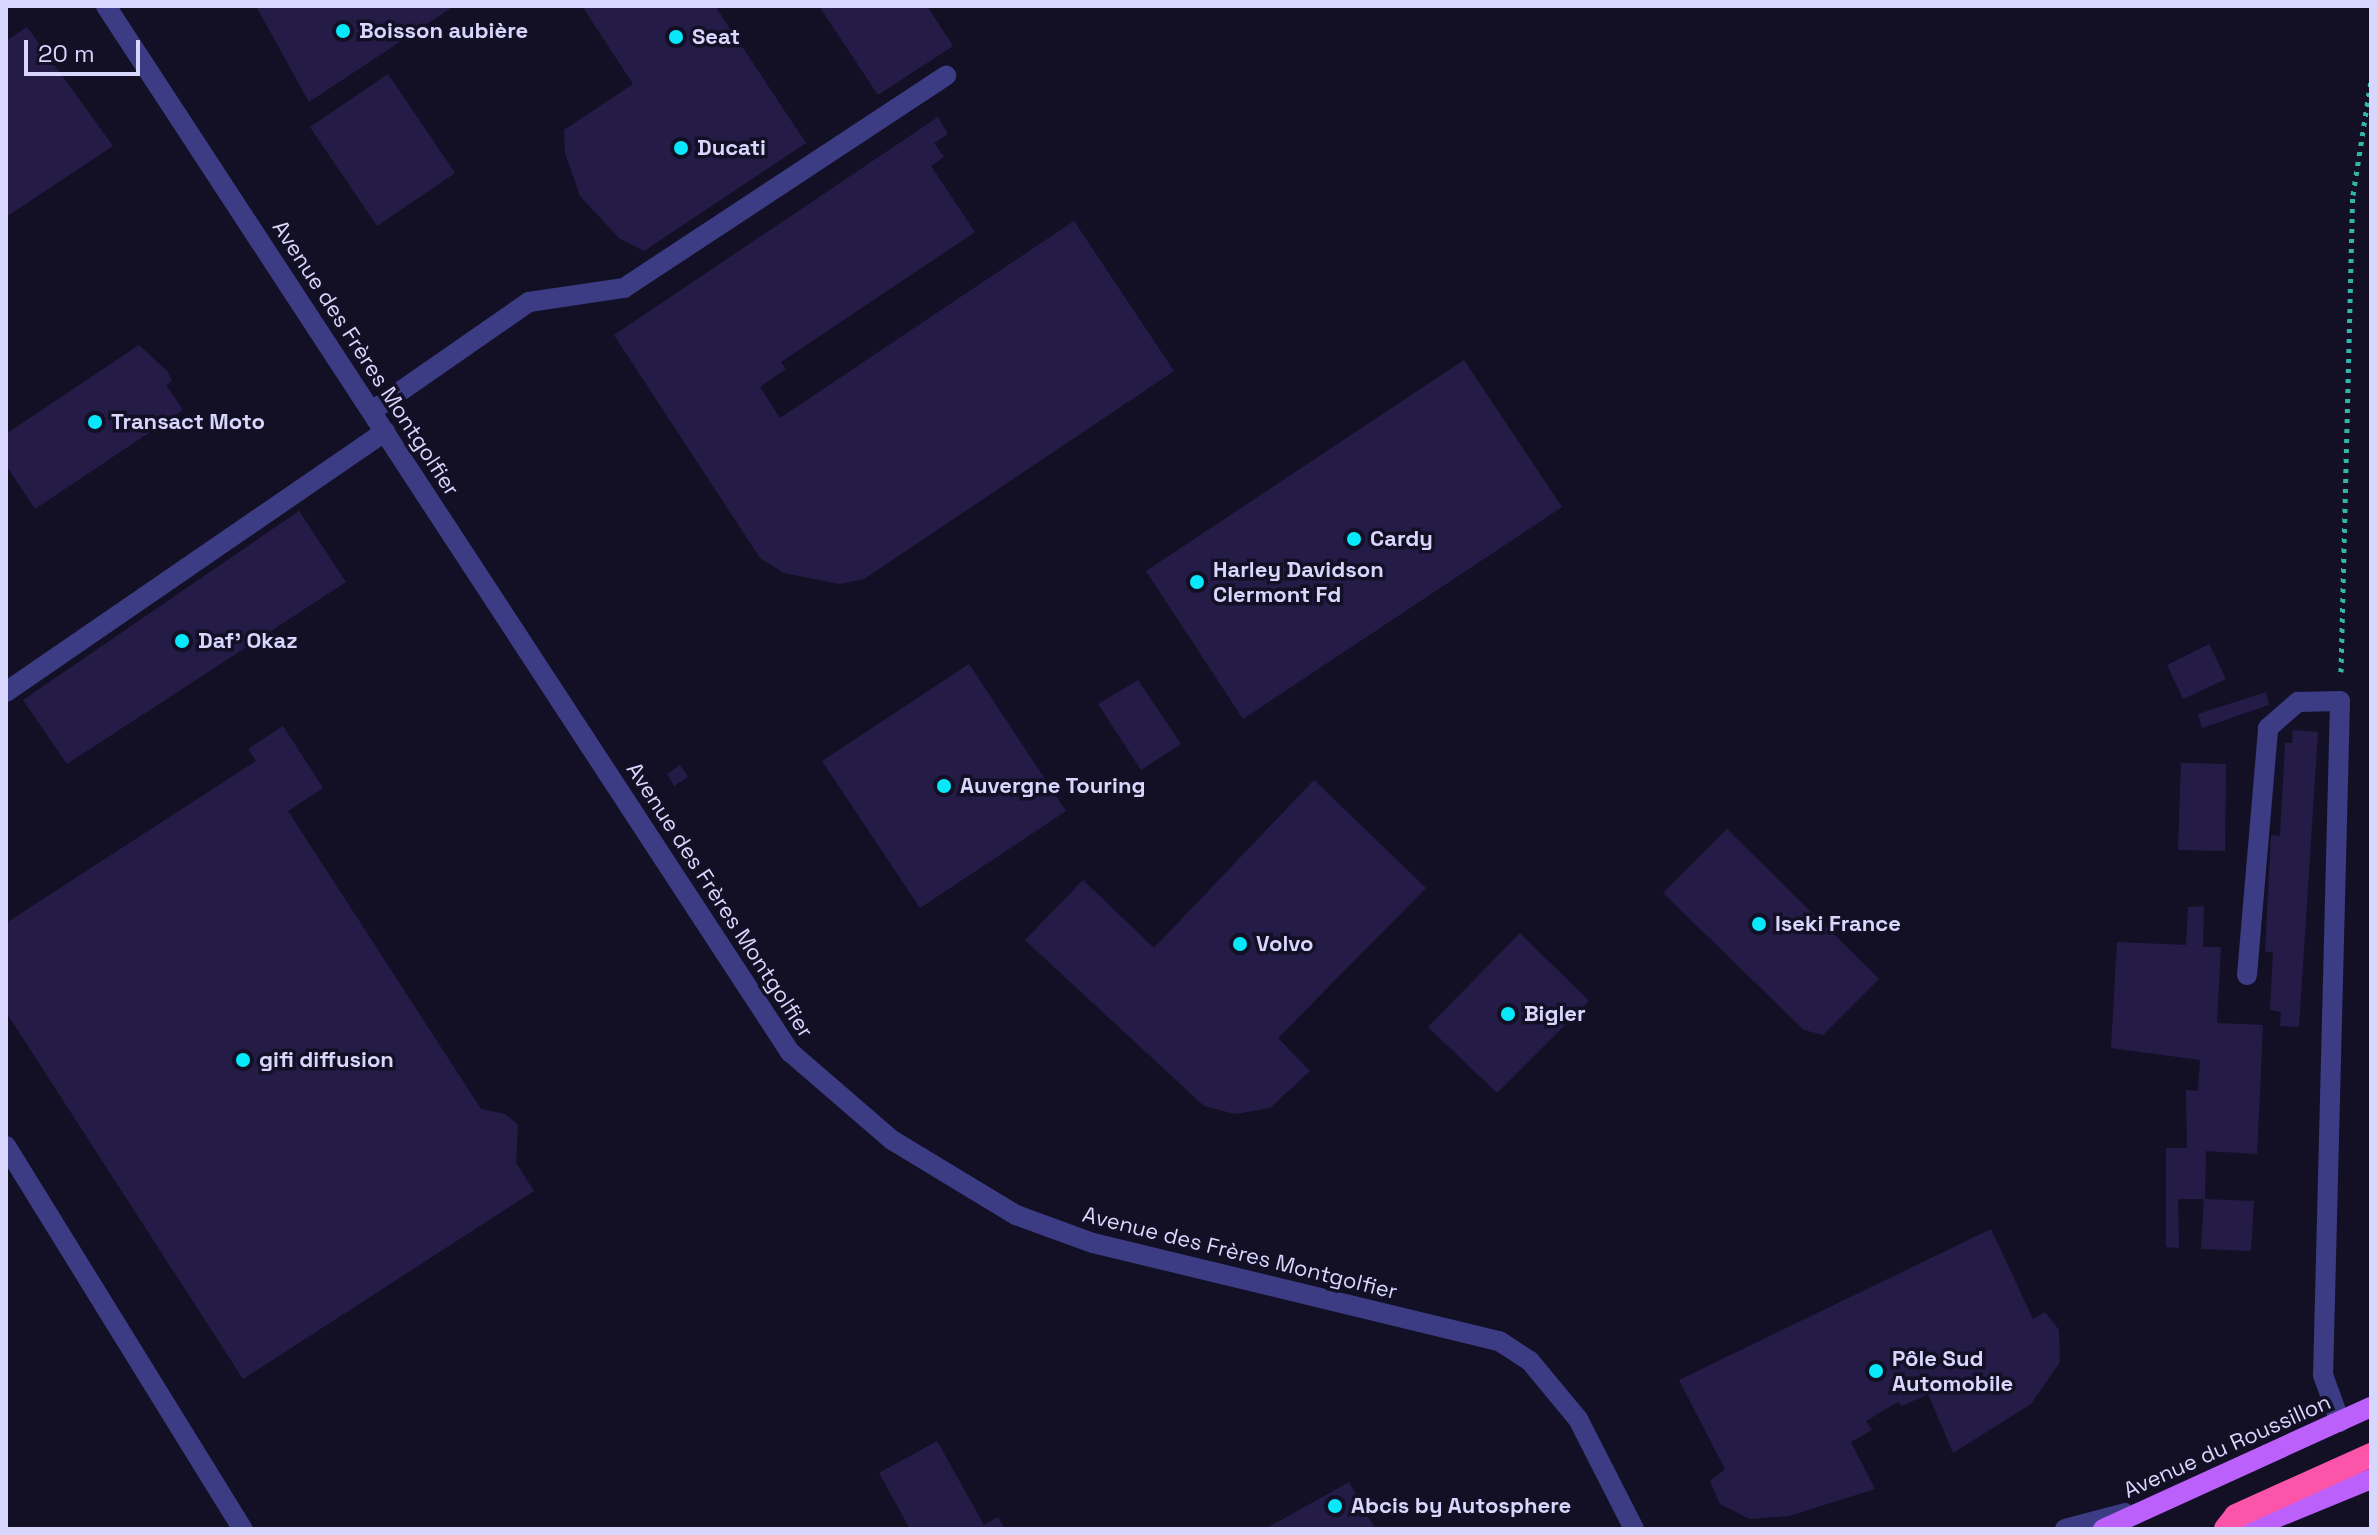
<!DOCTYPE html>
<meta charset="utf-8">
<style>
body{margin:0}
#map{position:relative;width:2377px;height:1535px;overflow:hidden;background:#131026;font-family:"Space Grotesk",sans-serif}
div>[style]{position:absolute}
.building>*{inset:0;background:#241c47}
.path>*{height:5px;margin-top:-2.5px;transform-origin:0;background:repeating-linear-gradient(90deg,#32b6aa 0 4px,transparent 0 10px)}
.minor>*{height:20px;margin:-10px;padding:0 10px;transform-origin:10px;border-radius:10px;background:#3c3c84}
.major>*{height:20px;margin:-10px;padding:0 10px;transform-origin:10px;border-radius:10px;background:#bc60fb}
.highway>*{height:24px;margin:-12px;padding:0 12px;transform-origin:12px;border-radius:12px;background:#fb54a9}
.dots>*{width:22px;height:22px;translate:-50% -50%;box-sizing:border-box;border:4px solid #131026;border-radius:50%}
span{translate:-50% -50%;white-space:nowrap;text-align:center;line-height:1.15;-webkit-text-stroke:7px #131026;paint-order:stroke}
.poi-label{font-size:22px;color:#d9d6fe;font-weight:700}
.left{translate:0 -50%;text-align:left}
.street-label{font-size:22px;color:#d9d6fe}
.frame{position:absolute;inset:0;border:8px solid #d9d6fe;pointer-events:none}
.scale{position:absolute;left:24px;top:40px;width:116px;height:36px;box-sizing:border-box;border:4px solid #d9d6fe;border-top:0;padding-left:10px;font-size:24px;line-height:28px;white-space:nowrap;color:#d9d6fe;-webkit-text-stroke:6px #131026;paint-order:stroke}
</style>
<div id="map">
<div class="building">
<div style="clip-path:polygon(256px 6px,454px 6px,309px 102px)"></div>
<div style="clip-path:polygon(582px 6px,715px 6px,806px 143px,644px 251px,619px 238px,580px 196px,565px 153px,564px 130px,633px 84px)"></div>
<div style="clip-path:polygon(819px 6px,927px 6px,953px 46px,878px 95px)"></div>
<div style="clip-path:polygon(27px 27px,113px 146px,6px 217px,6px 41px)"></div>
<div style="clip-path:polygon(388px 74px,455px 173px,377px 226px,310px 127px)"></div>
<div style="clip-path:polygon(938px 117px,948px 134px,934px 143px,944px 157px,931px 166px,975px 232px,781px 362px,786px 369px,760px 387px,780px 418px,1074px 221px,1174px 371px,864px 579px,839px 584px,784px 573px,760px 558px,614px 335px)"></div>
<div style="clip-path:polygon(139px 345px,167px 371px,172px 381px,166px 385px,183px 410px,35px 509px,6px 465px,6px 434px)"></div>
<div style="clip-path:polygon(1464px 360px,1562px 507px,1243px 719px,1146px 571px)"></div>
<div style="clip-path:polygon(299px 511px,346px 582px,67px 764px,23px 700px)"></div>
<div style="clip-path:polygon(2209px 644px,2226px 679px,2183px 699px,2167px 665px)"></div>
<div style="clip-path:polygon(969px 664px,1066px 811px,920px 908px,822px 761px)"></div>
<div style="clip-path:polygon(1138px 680px,1181px 744px,1141px 770px,1098px 704px)"></div>
<div style="clip-path:polygon(2266px 692px,2269px 705px,2202px 728px,2198px 714px)"></div>
<div style="clip-path:polygon(283px 726px,323px 788px,288px 811px,481px 1109px,505px 1114px,518px 1125px,516px 1163px,534px 1191px,243px 1379px,6px 1012px,6px 923px,256px 761px,248px 749px)"></div>
<div style="clip-path:polygon(2293px 730px,2318px 732px,2299px 1027px,2280px 1026px,2281px 1012px,2270px 1010px,2273px 952px,2265px 952px,2271px 835px,2280px 836px,2285px 743px,2292px 743px)"></div>
<div style="clip-path:polygon(2181px 763px,2226px 764px,2225px 851px,2178px 850px)"></div>
<div style="clip-path:polygon(680px 765px,688px 777px,674px 786px,667px 774px)"></div>
<div style="clip-path:polygon(1314px 780px,1426px 888px,1278px 1038px,1310px 1071px,1270px 1108px,1235px 1114px,1204px 1106px,1025px 940px,1083px 880px,1154px 948px)"></div>
<div style="clip-path:polygon(1727px 829px,1879px 979px,1823px 1035px,1804px 1030px,1663px 893px)"></div>
<div style="clip-path:polygon(2204px 906px,2203px 947px,2221px 947px,2217px 1023px,2263px 1025px,2257px 1154px,2206px 1151px,2205px 1199px,2178px 1199px,2179px 1248px,2166px 1247px,2166px 1148px,2187px 1148px,2186px 1090px,2198px 1091px,2200px 1060px,2111px 1048px,2117px 942px,2186px 945px,2188px 907px)"></div>
<div style="clip-path:polygon(1520px 933px,1589px 1001px,1497px 1093px,1428px 1027px)"></div>
<div style="clip-path:polygon(2204px 1199px,2254px 1201px,2251px 1251px,2201px 1249px)"></div>
<div style="clip-path:polygon(1991px 1229px,2033px 1319px,2045px 1312px,2059px 1330px,2060px 1362px,2031px 1404px,1953px 1453px,1928px 1394px,1902px 1406px,1898px 1402px,1866px 1421px,1872px 1430px,1851px 1442px,1875px 1489px,1789px 1516px,1750px 1519px,1720px 1504px,1710px 1481px,1725px 1469px,1679px 1380px)"></div>
<div style="clip-path:polygon(937px 1441px,984px 1525px,998px 1517px,1005px 1529px,910px 1529px,879px 1473px)"></div>
<div style="clip-path:polygon(1349px 1482px,1375px 1529px,1265px 1529px)"></div>
</div>
<div class="path">
<div style="left:2341px;top:672px;width:477px;rotate:-88.6deg"></div>
<div style="left:2353px;top:195px;width:116px;rotate:-81.1deg"></div>
</div>
<div class="minor">
<div style="left:106px;top:6px;width:1250px;rotate:56.82deg"></div>
<div style="left:790px;top:1052px;width:135px;rotate:40.8deg"></div>
<div style="left:892px;top:1140px;width:145px;rotate:31.2deg"></div>
<div style="left:1016px;top:1215px;width:82px;rotate:20deg"></div>
<div style="left:1093px;top:1243px;width:418px;rotate:13.6deg"></div>
<div style="left:1499px;top:1341px;width:37px;rotate:33deg"></div>
<div style="left:1530px;top:1361px;width:75px;rotate:50.4deg"></div>
<div style="left:1578px;top:1419px;width:123px;rotate:63deg"></div>
<div style="left:372px;top:411px;width:191px;rotate:-34.8deg"></div>
<div style="left:529px;top:302px;width:96px;rotate:-8.4deg"></div>
<div style="left:624px;top:288px;width:386px;rotate:-33.4deg"></div>
<div style="left:6px;top:692px;width:460px;rotate:-34.5deg"></div>
<div style="left:2247px;top:975px;width:248px;rotate:-85.1deg"></div>
<div style="left:2268px;top:728px;width:40px;rotate:-41deg"></div>
<div style="left:2298px;top:702px;width:42px;rotate:-1.4deg"></div>
<div style="left:2340px;top:701px;width:674px;rotate:91.44deg"></div>
<div style="left:2323px;top:1375px;width:50px;rotate:70.1deg"></div>
<div style="left:6px;top:1146px;width:450px;rotate:58.3deg"></div>
<div style="left:2065px;top:1529px;width:62px;rotate:-14.9deg"></div>
</div>
<div class="major">
<div style="left:2103px;top:1529px;width:294px;rotate:-24.5deg"></div>
<div style="left:2249px;top:1529px;width:132px;rotate:-22.3deg"></div>
</div>
<div class="highway">
<div style="left:2226px;top:1529px;width:16px;rotate:-52deg"></div>
<div style="left:2236px;top:1516px;width:148px;rotate:-24.3deg"></div>
</div>
<div class="dots">
<div style="left:343px;top:31px;background:#07e9fa"></div>
<div style="left:676px;top:37px;background:#07e9fa"></div>
<div style="left:681px;top:148px;background:#07e9fa"></div>
<div style="left:95px;top:422px;background:#07e9fa"></div>
<div style="left:1354px;top:539px;background:#07e9fa"></div>
<div style="left:1197px;top:582px;background:#07e9fa"></div>
<div style="left:182px;top:641px;background:#07e9fa"></div>
<div style="left:944px;top:786px;background:#07e9fa"></div>
<div style="left:1759px;top:924px;background:#07e9fa"></div>
<div style="left:1240px;top:944px;background:#07e9fa"></div>
<div style="left:1508px;top:1014px;background:#07e9fa"></div>
<div style="left:243px;top:1060px;background:#07e9fa"></div>
<div style="left:1876px;top:1371px;background:#07e9fa"></div>
<div style="left:1335px;top:1506px;background:#07e9fa"></div>
</div>
<div class="poi-label">
<span class="left" style="left:359px;top:31px">Boisson aubière</span>
<span class="left" style="left:692px;top:37px">Seat</span>
<span class="left" style="left:697px;top:148px">Ducati</span>
<span class="left" style="left:111px;top:422px">Transact Moto</span>
<span class="left" style="left:1370px;top:539px">Cardy</span>
<span class="left" style="left:1213px;top:582px">Harley Davidson<br>Clermont Fd</span>
<span class="left" style="left:198px;top:641px">Daf' Okaz</span>
<span class="left" style="left:960px;top:786px">Auvergne Touring</span>
<span class="left" style="left:1775px;top:924px">Iseki France</span>
<span class="left" style="left:1256px;top:944px">Volvo</span>
<span class="left" style="left:1524px;top:1014px">Bigler</span>
<span class="left" style="left:259px;top:1060px">gifi diffusion</span>
<span class="left" style="left:1892px;top:1371px">Pôle Sud<br>Automobile</span>
<span class="left" style="left:1351px;top:1506px">Abcis by Autosphere</span>
</div>
<div class="street-label">
<span style="left:366px;top:358px;rotate:57deg">Avenue des Frères Montgolfier</span>
<span style="left:720px;top:900px;rotate:57deg">Avenue des Frères Montgolfier</span>
<span style="left:1240px;top:1253px;rotate:14deg">Avenue des Frères Montgolfier</span>
<span style="left:2227px;top:1446px;rotate:-24deg">Avenue du Roussillon</span>
</div>
<div class="frame"></div>
<div class="scale">20 m</div>
</div>
